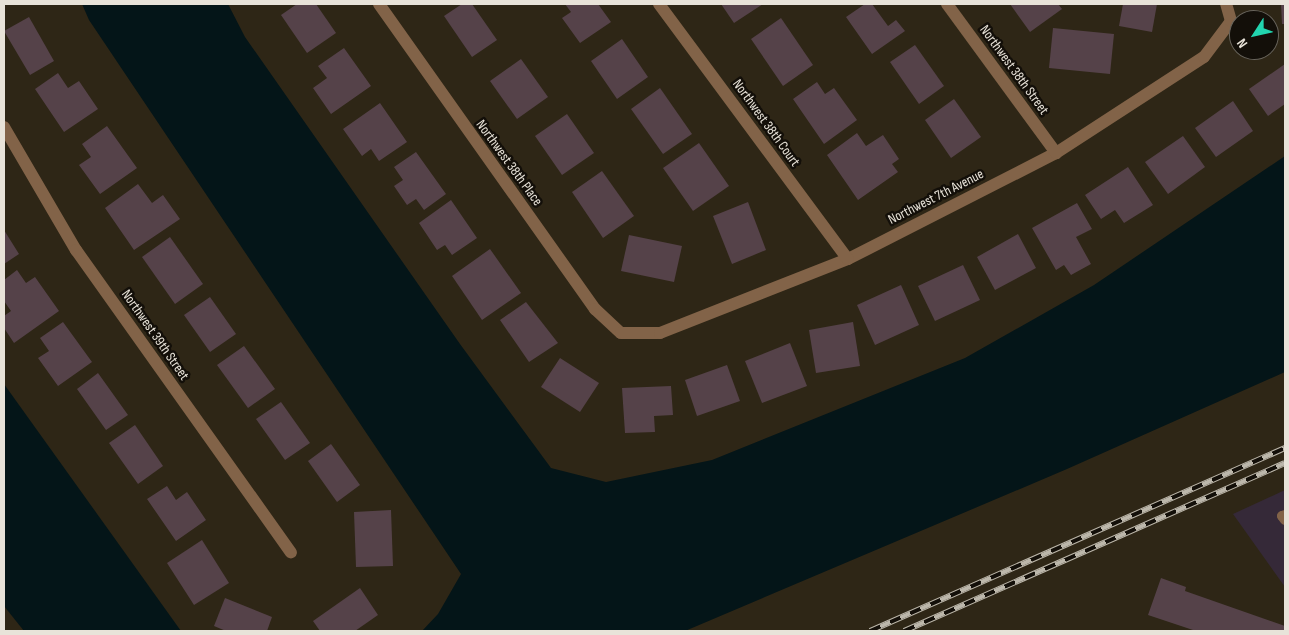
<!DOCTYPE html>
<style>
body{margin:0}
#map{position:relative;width:1289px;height:635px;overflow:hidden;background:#2e2616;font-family:"Sofia Sans Condensed",sans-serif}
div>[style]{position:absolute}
.commercial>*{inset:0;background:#352938}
.water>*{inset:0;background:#041518}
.building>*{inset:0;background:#554249}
.lane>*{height:10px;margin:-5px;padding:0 5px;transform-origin:5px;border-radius:5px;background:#826348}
.street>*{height:12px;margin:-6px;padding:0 6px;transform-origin:6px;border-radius:6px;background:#826348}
.rail>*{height:5.5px;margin-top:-2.75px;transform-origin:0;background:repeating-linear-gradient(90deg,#130f09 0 11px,#bcb7ab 0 22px);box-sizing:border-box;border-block:1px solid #bcb7ab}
span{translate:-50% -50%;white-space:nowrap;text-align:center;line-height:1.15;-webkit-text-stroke:5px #130f09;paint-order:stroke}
.street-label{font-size:14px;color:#e8e3d9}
.frame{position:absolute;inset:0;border:5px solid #e8e3d9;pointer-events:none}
.north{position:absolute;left:1229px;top:10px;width:50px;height:50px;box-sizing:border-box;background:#130f09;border:1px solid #68645c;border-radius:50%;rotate:235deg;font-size:14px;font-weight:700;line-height:20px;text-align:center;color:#e8e3d9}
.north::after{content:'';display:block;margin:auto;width:18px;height:22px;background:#22d5af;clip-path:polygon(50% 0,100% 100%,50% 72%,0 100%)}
</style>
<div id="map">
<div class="commercial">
<div style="clip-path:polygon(1285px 490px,1285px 587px,1233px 514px)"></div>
</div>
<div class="water">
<div style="clip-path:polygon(82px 4px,228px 4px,245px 37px,460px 344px,551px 468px,606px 482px,712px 460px,965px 358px,1094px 285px,1285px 156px,1285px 372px,1067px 469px,685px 631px,422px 631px,438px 614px,461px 574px,89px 20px)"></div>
<div style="clip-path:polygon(4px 384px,181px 631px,24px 631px,4px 606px)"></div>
</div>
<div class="building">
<div style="clip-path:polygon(297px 4px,316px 4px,336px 33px,307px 53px,281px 15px)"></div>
<div style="clip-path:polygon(462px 4px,472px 4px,497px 40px,472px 57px,444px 16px)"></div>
<div style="clip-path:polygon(565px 4px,598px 4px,611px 22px,580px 43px,562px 18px,571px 12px)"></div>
<div style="clip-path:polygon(721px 4px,763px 4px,734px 23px)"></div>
<div style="clip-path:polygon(865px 4px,872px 4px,888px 26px,896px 20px,905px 31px,872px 54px,846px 17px)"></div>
<div style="clip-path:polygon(1010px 4px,1058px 4px,1062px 9px,1030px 32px)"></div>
<div style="clip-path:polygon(1123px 4px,1157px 4px,1152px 32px,1119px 26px)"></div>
<div style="clip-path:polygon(1281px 4px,1285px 4px,1285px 24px,1282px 24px)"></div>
<div style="clip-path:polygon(29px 17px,54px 61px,30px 75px,4px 31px)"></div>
<div style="clip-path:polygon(781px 18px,813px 65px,783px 86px,751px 39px)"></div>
<div style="clip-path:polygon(1053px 28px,1114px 34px,1110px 74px,1049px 68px)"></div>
<div style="clip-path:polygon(622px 39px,648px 77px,617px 99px,591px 61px)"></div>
<div style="clip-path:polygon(915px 45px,944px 86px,919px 104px,890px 62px)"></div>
<div style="clip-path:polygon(344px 48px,371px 86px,331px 114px,313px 88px,327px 78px,318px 66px)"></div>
<div style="clip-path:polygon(521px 59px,548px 97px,517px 119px,490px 81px)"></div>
<div style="clip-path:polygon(1285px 64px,1285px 104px,1268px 116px,1249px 89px)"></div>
<div style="clip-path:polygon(58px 73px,68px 88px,79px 81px,98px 109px,64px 132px,35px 89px)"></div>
<div style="clip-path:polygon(817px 82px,825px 94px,834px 88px,857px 120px,824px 144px,793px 99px)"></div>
<div style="clip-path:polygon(660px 88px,692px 134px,663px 154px,631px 109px)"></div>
<div style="clip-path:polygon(954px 99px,981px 137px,951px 158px,925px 120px)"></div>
<div style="clip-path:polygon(1233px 101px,1253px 131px,1216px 157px,1195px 128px)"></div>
<div style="clip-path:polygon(380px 103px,407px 142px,379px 161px,371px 149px,362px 156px,343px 129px)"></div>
<div style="clip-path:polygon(567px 114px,594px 153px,562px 175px,535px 136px)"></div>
<div style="clip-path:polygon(107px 126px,137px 168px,100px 194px,79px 165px,91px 157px,82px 144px)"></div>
<div style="clip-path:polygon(857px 133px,866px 146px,883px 135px,899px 159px,892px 164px,898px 172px,858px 200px,827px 155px)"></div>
<div style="clip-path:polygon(1183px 136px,1205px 167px,1168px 194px,1145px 162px)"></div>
<div style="clip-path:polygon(699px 143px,729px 186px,693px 211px,663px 168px)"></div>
<div style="clip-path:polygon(416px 152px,446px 194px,424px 210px,416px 199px,407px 205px,394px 186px,403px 180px,394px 167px)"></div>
<div style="clip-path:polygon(1128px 167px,1153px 205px,1124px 223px,1115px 210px,1101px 219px,1085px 195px)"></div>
<div style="clip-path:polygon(602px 171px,634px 216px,603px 238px,572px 192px)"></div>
<div style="clip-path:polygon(138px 184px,152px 203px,163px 195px,180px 219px,134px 250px,105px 208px)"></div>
<div style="clip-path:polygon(451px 200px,477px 238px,452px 255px,445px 245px,437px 250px,419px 223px)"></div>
<div style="clip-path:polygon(748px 202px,766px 250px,732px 264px,713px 216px)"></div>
<div style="clip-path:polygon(1077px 203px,1092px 229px,1076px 237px,1091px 264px,1071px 275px,1064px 265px,1056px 270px,1032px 228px)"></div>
<div style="clip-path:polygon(4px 230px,19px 254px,4px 264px)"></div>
<div style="clip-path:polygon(1018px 234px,1036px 268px,995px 290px,977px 257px)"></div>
<div style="clip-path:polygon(629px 235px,682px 246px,674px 282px,621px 271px)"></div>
<div style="clip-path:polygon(170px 237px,203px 284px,175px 304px,142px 257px)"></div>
<div style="clip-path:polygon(490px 249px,521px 293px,482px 320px,452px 276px)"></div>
<div style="clip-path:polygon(963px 265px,980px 300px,935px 321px,918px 286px)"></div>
<div style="clip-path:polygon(17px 270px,26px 283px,35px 277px,59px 311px,14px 343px,4px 328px,4px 316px,11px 311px,4px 301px,4px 280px)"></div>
<div style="clip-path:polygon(901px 285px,919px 325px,875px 345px,857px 305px)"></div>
<div style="clip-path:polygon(210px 297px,236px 334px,210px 352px,184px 315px)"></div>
<div style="clip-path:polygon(526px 302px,558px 343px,529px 362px,500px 320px)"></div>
<div style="clip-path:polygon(63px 322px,92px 362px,58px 386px,38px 358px,49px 351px,40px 338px)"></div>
<div style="clip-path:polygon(853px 322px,860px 366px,816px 373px,809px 330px)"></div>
<div style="clip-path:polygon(790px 343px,807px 386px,762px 403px,745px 361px)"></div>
<div style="clip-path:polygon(244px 346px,275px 389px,248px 408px,217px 365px)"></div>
<div style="clip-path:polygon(560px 358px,599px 383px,580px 412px,541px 387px)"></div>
<div style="clip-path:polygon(727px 365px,740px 401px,697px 416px,685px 380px)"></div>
<div style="clip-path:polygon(98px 373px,128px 415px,106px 430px,77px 389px)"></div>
<div style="clip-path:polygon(671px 386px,673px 415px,654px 416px,655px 432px,625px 433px,622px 388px)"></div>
<div style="clip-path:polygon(281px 402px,310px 443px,285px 460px,256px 419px)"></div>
<div style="clip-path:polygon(135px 425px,163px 466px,138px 484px,109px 443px)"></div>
<div style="clip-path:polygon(331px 444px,360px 485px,337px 502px,308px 461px)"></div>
<div style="clip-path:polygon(167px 486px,176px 500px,187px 492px,206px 520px,176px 541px,147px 499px)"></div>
<div style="clip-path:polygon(391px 510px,393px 566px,356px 567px,354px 512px)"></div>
<div style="clip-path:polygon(202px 540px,229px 583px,194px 605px,167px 563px)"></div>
<div style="clip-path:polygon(1161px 578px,1186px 587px,1185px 591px,1285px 626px,1285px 631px,1196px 631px,1148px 615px)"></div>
<div style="clip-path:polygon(360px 588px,378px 615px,355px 631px,320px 631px,313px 621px)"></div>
<div style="clip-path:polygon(225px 598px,272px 617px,267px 631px,226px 631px,214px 626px)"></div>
</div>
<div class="lane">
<div style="left:1285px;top:515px;width:3px;rotate:162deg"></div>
<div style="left:1282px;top:516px;width:5px;rotate:53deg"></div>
</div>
<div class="street">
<div style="left:379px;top:4px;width:374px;rotate:54.7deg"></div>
<div style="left:595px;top:309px;width:35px;rotate:43deg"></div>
<div style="left:621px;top:333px;width:39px"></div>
<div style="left:660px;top:333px;width:202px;rotate:-21.5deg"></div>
<div style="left:848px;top:259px;width:233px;rotate:-27deg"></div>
<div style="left:1056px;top:153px;width:176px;rotate:-33deg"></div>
<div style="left:1204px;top:57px;width:45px;rotate:-53.1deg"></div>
<div style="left:1231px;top:21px;width:18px;rotate:-106deg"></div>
<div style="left:659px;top:4px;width:317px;rotate:53.5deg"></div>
<div style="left:947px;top:4px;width:185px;rotate:53.8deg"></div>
<div style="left:4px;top:127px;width:143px;rotate:59.7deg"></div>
<div style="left:76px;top:250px;width:371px;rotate:54.6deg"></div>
</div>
<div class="rail">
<div style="left:870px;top:631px;width:454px;rotate:-23.8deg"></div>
<div style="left:904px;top:631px;width:416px;rotate:-23.8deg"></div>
</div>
<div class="street-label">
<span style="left:1014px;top:70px;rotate:54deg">Northwest 38th Street</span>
<span style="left:766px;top:123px;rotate:54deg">Northwest 38th Court</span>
<span style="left:509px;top:163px;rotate:54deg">Northwest 38th Place</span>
<span style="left:936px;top:197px;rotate:-27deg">Northwest 7th Avenue</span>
<span style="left:155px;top:335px;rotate:55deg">Northwest 39th Street</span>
</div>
<div class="frame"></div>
<div class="north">N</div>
</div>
